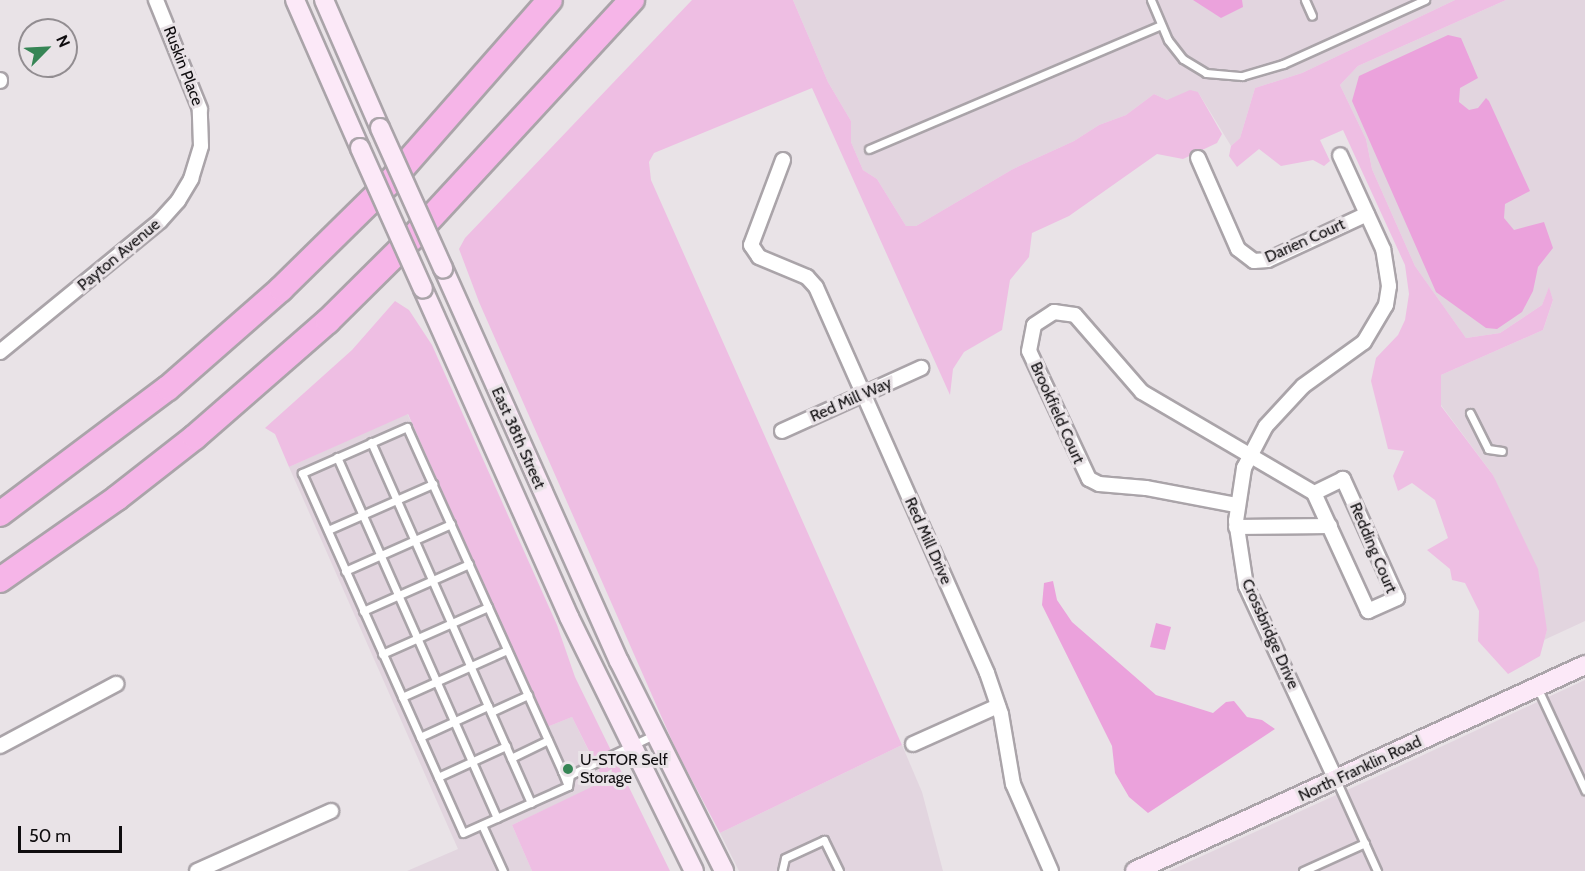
<!DOCTYPE html>
<style>
body{margin:0}
#map{position:relative;width:1585px;height:871px;overflow:hidden;background:#e9e3e7;font-family:Cabin,sans-serif}
div>[style]{position:absolute}
.built>*{inset:0;background:#e2d5df}
.green>*{inset:0;background:#eebee3}
.water>*{inset:0;background:#eba2dc}
.roads{filter:drop-shadow(2px 0 #aaa4a9) drop-shadow(-2px 0 #aaa4a9) drop-shadow(0 2px #aaa4a9) drop-shadow(0 -2px #aaa4a9)}
.service>*{height:7px;margin:-3.5px;padding:0 3.5px;transform-origin:3.5px;border-radius:3.5px;background:#fff}
.minor>*{height:14px;margin:-7px;padding:0 7px;transform-origin:7px;border-radius:7px;background:#fff}
.secondary>*{height:18px;margin:-9px;padding:0 9px;transform-origin:9px;border-radius:9px;background:#fce9f8}
.motorway>*{height:24px;margin:-12px;padding:0 12px;transform-origin:12px;border-radius:12px;background:#f6b5e8}
.bridges{filter:drop-shadow(2px 0 #aaa4a9) drop-shadow(-2px 0 #aaa4a9) drop-shadow(0 2px #aaa4a9) drop-shadow(0 -2px #aaa4a9)}
.secondary-bridge>*{height:18px;margin:-9px;padding:0 9px;transform-origin:9px;border-radius:9px;background:#fce9f8}
.dots>*{width:16px;height:16px;translate:-50% -50%;box-sizing:border-box;border:3px solid #e9e3e7;border-radius:50%}
span{translate:-50% -50%;white-space:nowrap;text-align:center;line-height:1.15;-webkit-text-stroke:6px #e9e3e7;paint-order:stroke}
.street-label{font-size:16px;color:#0f0d0f}
.poi-label{font-size:16px;color:#0f0d0f}
.left{translate:0 -50%;text-align:left}
.north{position:absolute;left:18px;top:18px;width:60px;height:60px;box-sizing:border-box;background:#e9e3e7;border:2px solid #928d91;border-radius:50%;rotate:66deg;font-size:16px;font-weight:700;line-height:24px;text-align:center;color:#0f0d0f}
.north::after{content:'';display:block;margin:auto;width:21px;height:27px;background:#368555;clip-path:polygon(50% 0,100% 100%,50% 72%,0 100%)}
.scale{position:absolute;left:18px;top:826px;width:104px;height:27px;box-sizing:border-box;border:3px solid #0f0d0f;border-top:0;padding-left:8px;font-size:18px;line-height:21px;white-space:nowrap;color:#0f0d0f;-webkit-text-stroke:4px #e9e3e7;paint-order:stroke}
</style>
<div id="map">
<div class="built">
<div style="clip-path:polygon(793px 0,1455px 0,1302px 73px,1255px 88px,1240px 138px,1231px 146px,1198px 92px,1167px 100px,1154px 94px,1126px 115px,1099px 125px,1074px 141px,1013px 169px,916px 226px,906px 226px,877px 179px,863px 170px,851px 142px,851px 121px,828px 82px)"></div>
<div style="clip-path:polygon(1506px 0,1585px 0,1585px 621px,1544px 640px,1547px 630px,1493px 475px,1441px 405px,1441px 375px,1543px 330px,1553px 300px,1549px 288px,1542px 305px,1500px 333px,1466px 338px,1415px 266px,1372px 169px,1366px 139px,1340px 85px,1358px 66px)"></div>
<div style="clip-path:polygon(407px 413px,547px 727px,572px 717px,604px 782px,512px 825px,532px 871px,407px 871px,458px 849px,289px 467px)"></div>
<div style="clip-path:polygon(1585px 680px,1585px 871px,1169px 871px,1378px 776px)"></div>
<div style="clip-path:polygon(902px 745px,922px 792px,943px 871px,739px 871px,720px 833px)"></div>
</div>
<div class="green">
<div style="clip-path:polygon(692px 0,793px 0,828px 82px,851px 121px,851px 142px,863px 170px,877px 179px,906px 226px,916px 226px,1013px 169px,1074px 141px,1099px 125px,1126px 115px,1154px 94px,1167px 100px,1190px 90px,1198px 92px,1222px 134px,1217px 143px,1183px 159px,1157px 154px,1069px 216px,1032px 233px,1029px 257px,1010px 280px,1002px 330px,964px 352px,953px 369px,950px 395px,812px 88px,654px 153px,649px 162px,651px 180px,902px 745px,720px 833px,677px 752px,479px 302px,459px 249px,465px 238px)"></div>
<div style="clip-path:polygon(1455px 0,1506px 0,1358px 66px,1340px 85px,1366px 139px,1372px 169px,1415px 266px,1466px 338px,1500px 333px,1542px 305px,1549px 287px,1553px 300px,1543px 330px,1441px 375px,1441px 406px,1493px 475px,1538px 569px,1547px 630px,1540px 656px,1508px 674px,1478px 641px,1479px 611px,1465px 583px,1452px 580px,1450px 569px,1427px 550px,1448px 538px,1435px 500px,1412px 483px,1398px 491px,1393px 476px,1404px 451px,1388px 449px,1371px 381px,1376px 358px,1398px 335px,1405px 320px,1409px 294px,1405px 265px,1343px 130px,1320px 140px,1330px 161px,1324px 166px,1313px 160px,1281px 166px,1259px 149px,1237px 167px,1229px 156px,1231px 146px,1240px 138px,1255px 88px,1302px 73px)"></div>
<div style="clip-path:polygon(395px 301px,409px 310px,432px 345px,557px 625px,575px 677px,670px 871px,532px 871px,512px 825px,604px 781px,572px 717px,547px 727px,408px 414px,289px 467px,275px 434px,265px 428px,352px 350px)"></div>
</div>
<div class="water">
<div style="clip-path:polygon(1193px 0,1242px 0,1243px 7px,1221px 18px)"></div>
<div style="clip-path:polygon(1448px 35px,1461px 38px,1478px 78px,1460px 88px,1459px 102px,1469px 110px,1478px 108px,1486px 98px,1489px 101px,1530px 191px,1505px 204px,1504px 218px,1514px 230px,1544px 222px,1553px 248px,1538px 267px,1533px 291px,1522px 312px,1497px 329px,1486px 328px,1436px 292px,1352px 101px,1359px 76px)"></div>
<div style="clip-path:polygon(1053px 581px,1057px 600px,1072px 622px,1156px 695px,1213px 713px,1226px 702px,1234px 701px,1247px 717px,1262px 720px,1275px 729px,1148px 813px,1129px 797px,1115px 773px,1112px 746px,1042px 605px,1044px 583px)"></div>
<div style="clip-path:polygon(1156px 623px,1171px 627px,1165px 650px,1150px 647px)"></div>
</div>
<div class="roads">
<div class="service">
<div style="left:1151px;top:0;width:43px;rotate:67deg"></div>
<div style="left:1168px;top:40px;width:24px;rotate:52deg"></div>
<div style="left:1183px;top:59px;width:27px;rotate:31deg"></div>
<div style="left:1206px;top:73px;width:36px;rotate:5deg"></div>
<div style="left:1242px;top:76px;width:43px;rotate:-16.3deg"></div>
<div style="left:1283px;top:64px;width:156px;rotate:-24.3deg"></div>
<div style="left:1305px;top:0;width:17px;rotate:66deg"></div>
<div style="left:869px;top:149px;width:317px;rotate:-23deg"></div>
<div style="left:1470px;top:413px;width:40px;rotate:63.4deg"></div>
<div style="left:1488px;top:449px;width:14px;rotate:8deg"></div>
<div style="left:371px;top:442px;width:395px;rotate:66.1deg"></div>
<div style="left:337px;top:457px;width:395px;rotate:66.1deg"></div>
<div style="left:328px;top:530px;width:115px;rotate:-23.7deg"></div>
<div style="left:345px;top:571px;width:116px;rotate:-23.9deg"></div>
<div style="left:363px;top:611px;width:116px;rotate:-23.9deg"></div>
<div style="left:382px;top:654px;width:116px;rotate:-23.9deg"></div>
<div style="left:1537px;top:687px;width:114px;rotate:65deg"></div>
<div style="left:402px;top:697px;width:115px;rotate:-24.1deg"></div>
<div style="left:491px;top:712px;width:41px;rotate:-24.7deg"></div>
<div style="left:420px;top:737px;width:75px;rotate:-24.5deg"></div>
<div style="left:511px;top:758px;width:41px;rotate:-25.9deg"></div>
<div style="left:562px;top:771px;width:377px;rotate:-114.3deg"></div>
<div style="left:407px;top:427px;width:115px;rotate:156.3deg"></div>
<div style="left:302px;top:473px;width:394px;rotate:65.9deg"></div>
<div style="left:463px;top:833px;width:115px;rotate:-24.1deg"></div>
<div style="left:570px;top:775px;width:11px;rotate:100deg"></div>
<div style="left:568px;top:786px;width:16px;rotate:-112deg"></div>
<div style="left:562px;top:771px;width:9px;rotate:27deg"></div>
<div style="left:570px;top:775px;width:93px;rotate:-25.5deg"></div>
<div style="left:438px;top:777px;width:75px;rotate:-24.5deg"></div>
<div style="left:1336px;top:780px;width:100px;rotate:65.7deg"></div>
<div style="left:482px;top:825px;width:51px;rotate:65.5deg"></div>
<div style="left:782px;top:871px;width:13px;rotate:-77deg"></div>
<div style="left:785px;top:858px;width:43px;rotate:-24.8deg"></div>
<div style="left:824px;top:840px;width:34px;rotate:64deg"></div>
<div style="left:1303px;top:871px;width:68px;rotate:-24.3deg"></div>
</div>
<div class="minor">
<div style="left:0;top:80px;width:1px;rotate:90deg"></div>
<div style="left:1198px;top:158px;width:99px;rotate:66.3deg"></div>
<div style="left:1238px;top:249px;width:20px;rotate:37deg"></div>
<div style="left:1254px;top:261px;width:14px;rotate:-4deg"></div>
<div style="left:1268px;top:260px;width:109px;rotate:-24.9deg"></div>
<div style="left:783px;top:160px;width:91px;rotate:110.6deg"></div>
<div style="left:751px;top:245px;width:14px;rotate:56deg"></div>
<div style="left:759px;top:257px;width:52px;rotate:22.6deg"></div>
<div style="left:807px;top:277px;width:13px;rotate:48deg"></div>
<div style="left:816px;top:287px;width:422px;rotate:66.1deg"></div>
<div style="left:987px;top:673px;width:43px;rotate:71.1deg"></div>
<div style="left:1001px;top:714px;width:71px;rotate:80.3deg"></div>
<div style="left:1013px;top:784px;width:95px;rotate:66.4deg"></div>
<div style="left:0;top:352px;width:207px;rotate:-39.3deg"></div>
<div style="left:160px;top:221px;width:27px;rotate:-48deg"></div>
<div style="left:178px;top:201px;width:26px;rotate:-59deg"></div>
<div style="left:191px;top:179px;width:34px;rotate:-73deg"></div>
<div style="left:201px;top:146px;width:37px;rotate:-92deg"></div>
<div style="left:200px;top:109px;width:118px;rotate:-112deg"></div>
<div style="left:782px;top:431px;width:153px;rotate:-24.4deg"></div>
<div style="left:1236px;top:505px;width:92px;rotate:-169.3deg"></div>
<div style="left:1146px;top:488px;width:47px;rotate:-175.1deg"></div>
<div style="left:1099px;top:484px;width:11px;rotate:-153deg"></div>
<div style="left:1089px;top:479px;width:141px;rotate:-115.1deg"></div>
<div style="left:1029px;top:351px;width:26px;rotate:-79deg"></div>
<div style="left:1034px;top:325px;width:24px;rotate:-33deg"></div>
<div style="left:1054px;top:312px;width:21px;rotate:8deg"></div>
<div style="left:1075px;top:315px;width:102px;rotate:49deg"></div>
<div style="left:1142px;top:392px;width:199px;rotate:30.4deg"></div>
<div style="left:1314px;top:493px;width:130px;rotate:65.4deg"></div>
<div style="left:1368px;top:611px;width:32px;rotate:-24deg"></div>
<div style="left:1397px;top:598px;width:131px;rotate:-114.4deg"></div>
<div style="left:1343px;top:479px;width:32px;rotate:154deg"></div>
<div style="left:1236px;top:527px;width:94px;rotate:-0.6deg"></div>
<div style="left:913px;top:744px;width:93px;rotate:-24.1deg"></div>
<div style="left:0;top:746px;width:132px;rotate:-28.1deg"></div>
<div style="left:1336px;top:780px;width:214px;rotate:-114.9deg"></div>
<div style="left:1246px;top:586px;width:66px;rotate:-98.7deg"></div>
<div style="left:1236px;top:521px;width:54px;rotate:-81.4deg"></div>
<div style="left:1244px;top:468px;width:47px;rotate:-62.4deg"></div>
<div style="left:1266px;top:426px;width:54px;rotate:-47.2deg"></div>
<div style="left:1303px;top:386px;width:75px;rotate:-35.8deg"></div>
<div style="left:1364px;top:342px;width:43px;rotate:-59.3deg"></div>
<div style="left:1386px;top:305px;width:19px;rotate:-81deg"></div>
<div style="left:1389px;top:286px;width:37px;rotate:-99deg"></div>
<div style="left:1383px;top:249px;width:103px;rotate:-114.6deg"></div>
<div style="left:197px;top:871px;width:147px;rotate:-24.1deg"></div>
</div>
<div class="secondary">
<div style="left:295px;top:0;width:162px;rotate:66.3deg"></div>
<div style="left:324px;top:0;width:140px;rotate:66.4deg"></div>
<div style="left:443px;top:268px;width:431px;rotate:65.9deg"></div>
<div style="left:619px;top:661px;width:235px;rotate:63.4deg"></div>
<div style="left:423px;top:289px;width:359px;rotate:66deg"></div>
<div style="left:569px;top:617px;width:283px;rotate:63.8deg"></div>
<div style="left:1135px;top:871px;width:495px;rotate:-24.6deg"></div>
</div>
<div class="motorway">
<div style="left:0;top:514px;width:210px;rotate:-36.9deg"></div>
<div style="left:168px;top:388px;width:150px;rotate:-41.2deg"></div>
<div style="left:281px;top:289px;width:153px;rotate:-44.5deg"></div>
<div style="left:390px;top:182px;width:242px;rotate:-48.7deg"></div>
<div style="left:0;top:580px;width:143px;rotate:-35deg"></div>
<div style="left:117px;top:498px;width:99px;rotate:-38deg"></div>
<div style="left:195px;top:437px;width:176px;rotate:-41.1deg"></div>
<div style="left:328px;top:321px;width:120px;rotate:-44.7deg"></div>
<div style="left:413px;top:237px;width:323px;rotate:-47.3deg"></div>
</div>
</div>
<div class="bridges">
<div class="secondary-bridge">
<div style="left:380px;top:128px;width:154px;rotate:65.8deg"></div>
<div style="left:360px;top:148px;width:154px;rotate:65.9deg"></div>
</div>
</div>
<div class="dots">
<div style="left:568px;top:769px;background:#368555"></div>
</div>
<div class="street-label">
<span style="left:183px;top:66px;rotate:69deg">Ruskin Place</span>
<span style="left:1305px;top:241px;rotate:-24deg">Darien Court</span>
<span style="left:119px;top:255px;rotate:-40deg">Payton Avenue</span>
<span style="left:851px;top:400px;rotate:-24deg">Red Mill Way</span>
<span style="left:1057px;top:413px;rotate:66deg">Brookfield Court</span>
<span style="left:518px;top:438px;rotate:66deg">East 38th Street</span>
<span style="left:928px;top:541px;rotate:66deg">Red Mill Drive</span>
<span style="left:1373px;top:548px;rotate:67deg">Redding Court</span>
<span style="left:1270px;top:634px;rotate:66deg">Crossbridge Drive</span>
<span style="left:1360px;top:769px;rotate:-25deg">North Franklin Road</span>
</div>
<div class="poi-label">
<span class="left" style="left:580px;top:769px">U-STOR Self<br>Storage</span>
</div>
<div class="north">N</div>
<div class="scale">50 m</div>
</div>
